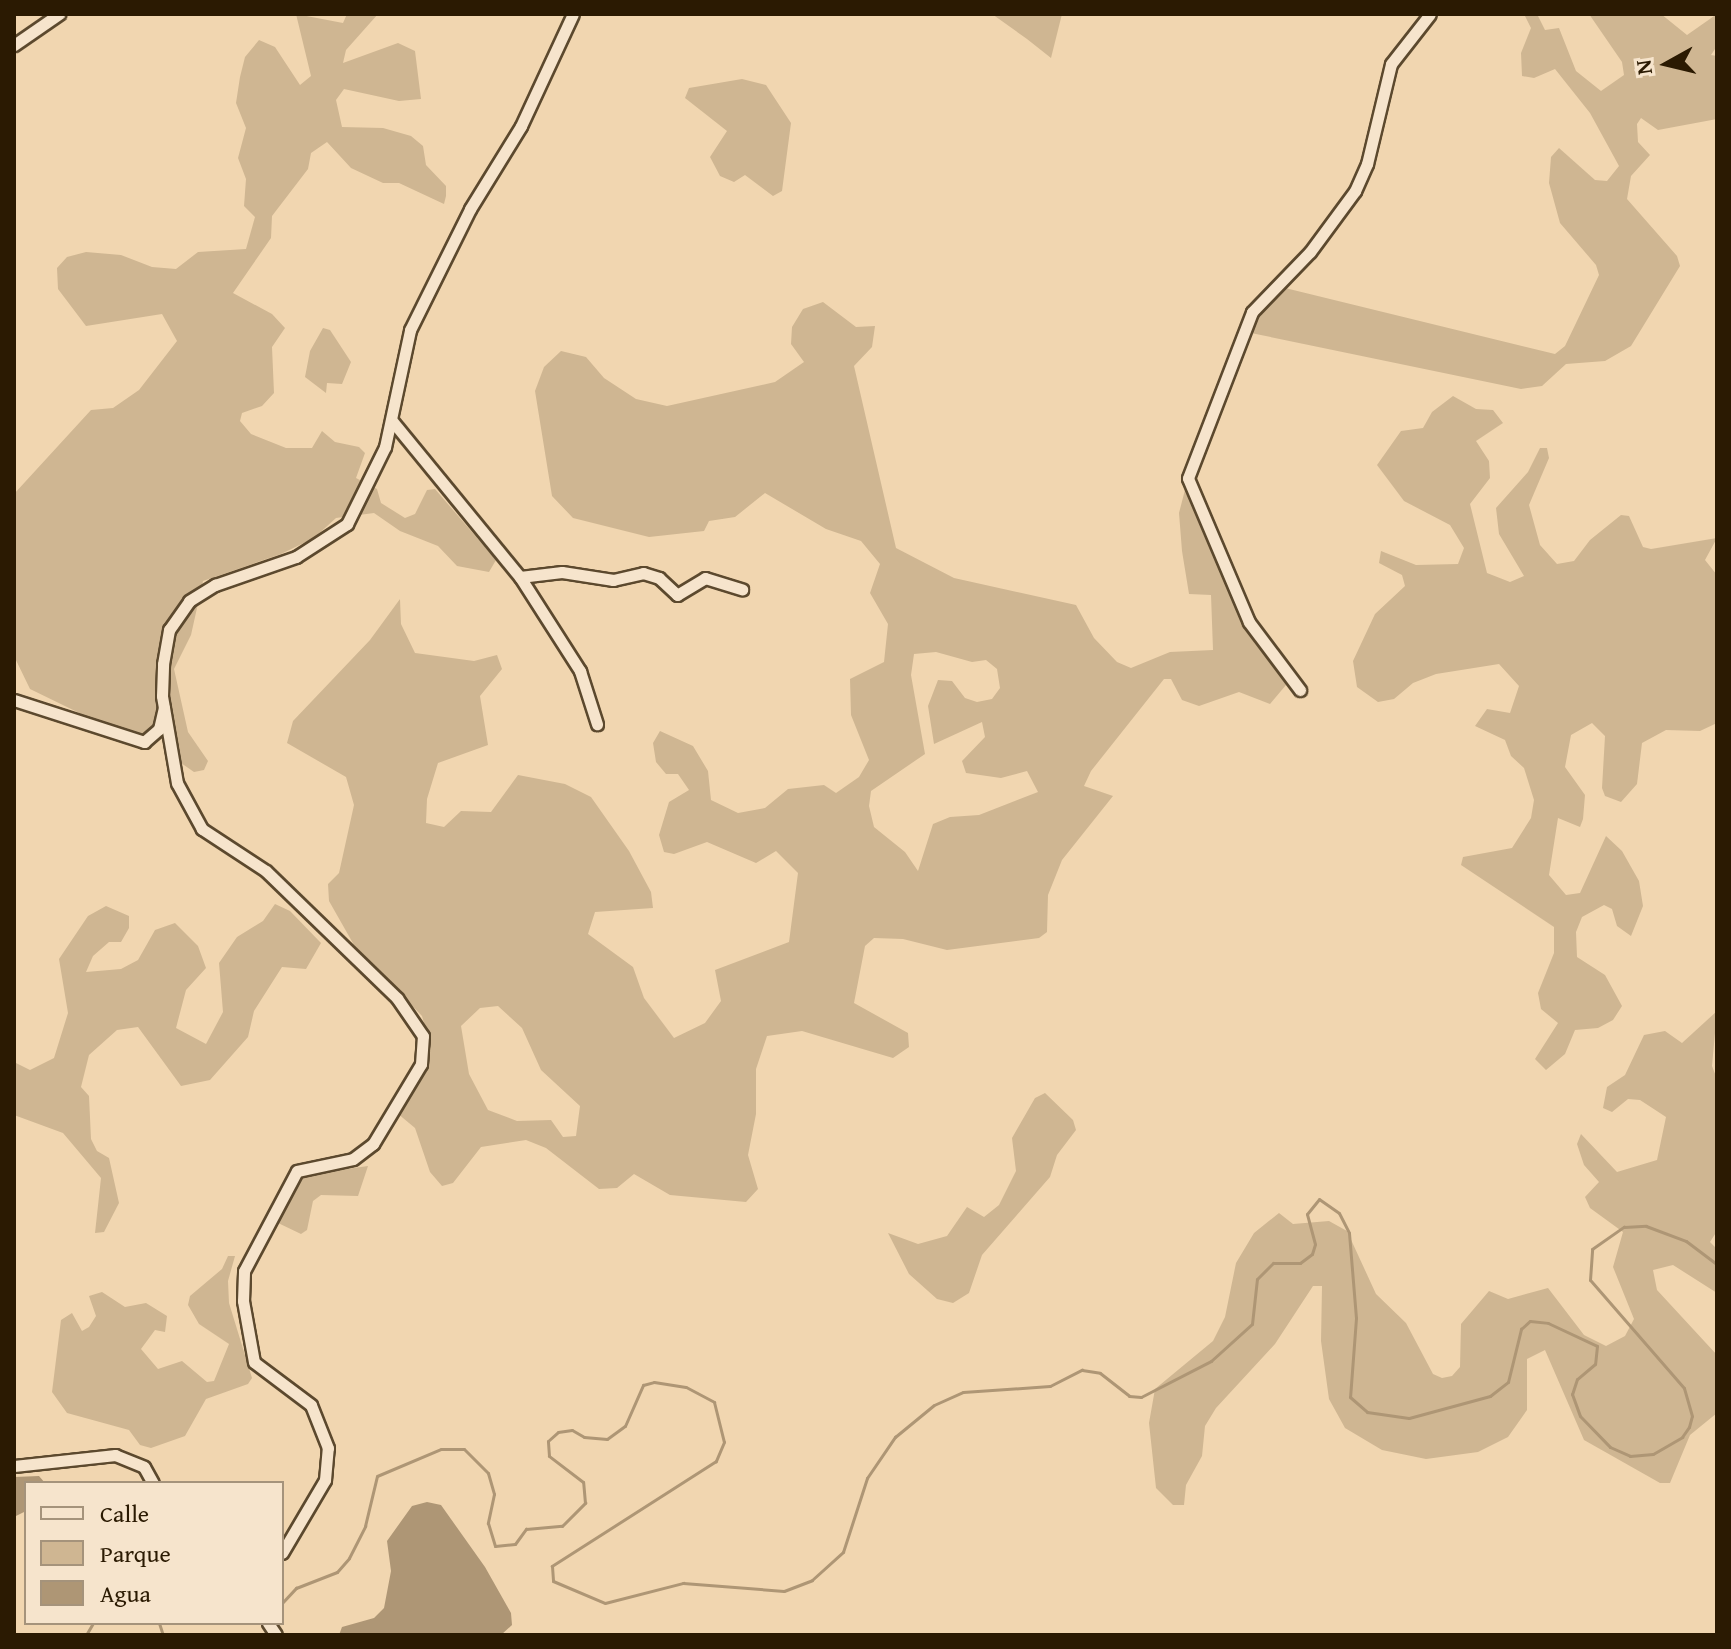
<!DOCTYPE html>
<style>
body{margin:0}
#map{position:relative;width:1731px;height:1649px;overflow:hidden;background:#f1d6b0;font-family:"Gentium Book Plus",serif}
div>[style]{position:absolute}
.green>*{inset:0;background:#cfb692}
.water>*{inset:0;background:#ae9675}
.stream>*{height:3px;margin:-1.5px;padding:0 1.5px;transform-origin:1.5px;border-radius:1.5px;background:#ae9675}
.roads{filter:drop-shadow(2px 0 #5c492e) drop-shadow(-2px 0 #5c492e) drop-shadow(0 2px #5c492e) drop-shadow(0 -2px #5c492e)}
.street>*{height:11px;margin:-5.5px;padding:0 5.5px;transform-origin:5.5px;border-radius:5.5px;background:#f6e4cc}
span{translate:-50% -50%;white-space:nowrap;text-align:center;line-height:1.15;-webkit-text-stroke:6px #f6e4cc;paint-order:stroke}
.frame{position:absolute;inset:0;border:16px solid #2b1a02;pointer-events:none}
.legend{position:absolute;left:24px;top:1481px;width:260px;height:144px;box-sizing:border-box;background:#f6e4cc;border:2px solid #a5937b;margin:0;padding:10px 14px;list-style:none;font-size:24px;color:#2b1a02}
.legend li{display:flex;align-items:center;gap:16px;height:40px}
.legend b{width:40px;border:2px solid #a5937b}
.north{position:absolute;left:1627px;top:24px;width:80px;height:80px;-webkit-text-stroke:6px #f6e4cc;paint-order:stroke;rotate:262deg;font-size:22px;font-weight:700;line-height:32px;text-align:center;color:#2b1a02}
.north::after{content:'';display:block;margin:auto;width:28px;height:36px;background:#2b1a02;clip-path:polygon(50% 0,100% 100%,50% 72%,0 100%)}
</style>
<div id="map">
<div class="green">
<div style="clip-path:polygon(296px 14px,343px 23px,347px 14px,378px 14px,346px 50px,343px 63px,398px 43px,415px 51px,421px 99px,399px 101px,344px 89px,336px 100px,342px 127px,383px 128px,411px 136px,423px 146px,426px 165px,446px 186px,446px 196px,444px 204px,399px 183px,383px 183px,351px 168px,327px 142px,311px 153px,308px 169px,272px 216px,271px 238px,233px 293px,272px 314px,285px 328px,272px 347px,274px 393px,262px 406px,242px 413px,240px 421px,251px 434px,286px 448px,312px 448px,322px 431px,335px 442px,359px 447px,365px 453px,356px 478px,377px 489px,381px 503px,405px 518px,415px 514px,427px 490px,435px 489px,496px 560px,489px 572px,457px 566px,438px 546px,400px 531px,374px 513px,336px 518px,314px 538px,281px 554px,203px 581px,191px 635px,174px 669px,188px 732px,208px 761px,204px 770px,194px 772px,181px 763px,179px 746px,149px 734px,137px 737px,106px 726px,30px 689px,14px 656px,14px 494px,91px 410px,113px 408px,139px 390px,177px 341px,162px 314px,86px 326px,58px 289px,57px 268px,67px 257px,86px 252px,121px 255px,152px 267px,176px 269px,198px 252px,246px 249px,255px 217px,244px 206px,246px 179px,238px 158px,246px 128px,236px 103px,240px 77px,245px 57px,259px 40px,275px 47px,300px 85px,311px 76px)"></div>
<div style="clip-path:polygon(992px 14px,1062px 14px,1051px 58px,1027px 39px)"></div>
<div style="clip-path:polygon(1524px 14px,1537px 14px,1545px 30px,1559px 28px,1576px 71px,1601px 91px,1624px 75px,1622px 62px,1589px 14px,1661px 14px,1687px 35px,1717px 14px,1717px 46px,1711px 55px,1717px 56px,1717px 119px,1658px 130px,1641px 118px,1637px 124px,1638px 142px,1650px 155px,1631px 176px,1627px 199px,1677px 256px,1680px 266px,1631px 346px,1605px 361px,1566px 364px,1542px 386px,1521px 389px,1251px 333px,1257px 313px,1281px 287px,1555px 354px,1565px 346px,1599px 275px,1596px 265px,1560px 223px,1549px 183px,1551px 157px,1559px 148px,1595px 180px,1607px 181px,1619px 166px,1590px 113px,1555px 69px,1534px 78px,1522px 76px,1521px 53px,1531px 28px)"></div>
<div style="clip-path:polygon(742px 79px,766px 85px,791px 123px,782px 191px,773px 196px,745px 175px,734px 182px,720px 176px,710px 157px,727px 131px,685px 98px,689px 88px)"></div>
<div style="clip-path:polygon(evenodd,823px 302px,856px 327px,875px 326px,872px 347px,854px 366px,896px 548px,954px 578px,1076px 605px,1094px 638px,1117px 662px,1131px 668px,1170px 652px,1213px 650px,1211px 595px,1189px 594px,1182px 551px,1179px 513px,1186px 486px,1234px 605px,1282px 669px,1286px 685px,1270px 704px,1239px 692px,1199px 706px,1182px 700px,1171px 679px,1164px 679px,1091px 771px,1084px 786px,1113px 796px,1062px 860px,1048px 895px,1047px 932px,1039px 938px,947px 950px,903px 939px,874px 938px,865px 946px,854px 1003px,908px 1033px,909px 1047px,893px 1058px,802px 1031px,767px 1036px,756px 1069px,756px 1114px,748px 1155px,758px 1189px,746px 1202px,670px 1195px,634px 1174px,617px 1188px,599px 1189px,546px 1148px,526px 1140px,481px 1147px,453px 1183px,442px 1186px,430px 1172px,415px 1128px,397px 1113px,422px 1077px,431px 1048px,422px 1016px,354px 945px,329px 901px,328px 884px,339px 873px,354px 805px,346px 777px,287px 743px,293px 721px,370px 640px,400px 599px,401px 624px,415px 653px,474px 661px,497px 655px,502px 669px,480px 696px,488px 745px,438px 763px,427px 799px,426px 823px,444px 827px,461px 811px,491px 812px,518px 775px,565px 784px,591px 797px,629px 851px,651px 892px,653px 908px,595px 912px,588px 934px,633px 967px,644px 998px,674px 1038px,705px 1023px,721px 1001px,715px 970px,789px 942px,798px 873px,776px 851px,756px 863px,707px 842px,674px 854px,664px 852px,659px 835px,669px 802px,689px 790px,678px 774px,666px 774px,656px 762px,653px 743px,660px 731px,693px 746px,708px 771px,711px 800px,738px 813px,765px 808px,788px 789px,824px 785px,836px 793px,859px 777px,869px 760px,851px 715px,850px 679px,884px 662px,888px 624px,870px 593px,880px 564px,861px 541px,826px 529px,765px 493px,735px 517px,709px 521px,704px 531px,649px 537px,573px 518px,552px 496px,535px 391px,544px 367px,561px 351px,586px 357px,604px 378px,636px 399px,667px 406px,775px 382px,804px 362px,791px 344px,792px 327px,803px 309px,823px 302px,936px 652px,972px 662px,986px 660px,997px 669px,1000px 688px,992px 699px,977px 702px,965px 698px,952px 681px,938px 680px,928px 706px,934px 744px,982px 722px,985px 737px,962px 761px,966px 773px,1001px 778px,1027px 771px,1038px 792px,979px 815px,950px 817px,933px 824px,918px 871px,905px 852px,874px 827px,869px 806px,871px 791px,925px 754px,911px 675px,914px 654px,936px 652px,823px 302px,498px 1006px,522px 1028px,541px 1070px,580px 1106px,576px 1136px,563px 1137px,551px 1120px,517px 1121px,488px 1110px,469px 1074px,461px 1026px,480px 1008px,498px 1006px)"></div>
<div style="clip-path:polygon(323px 328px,330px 330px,351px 362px,342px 384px,327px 383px,326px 393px,305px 377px,310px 351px)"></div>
<div style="clip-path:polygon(1453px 396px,1476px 409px,1493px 410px,1503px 423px,1476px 441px,1489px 461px,1490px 478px,1470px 504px,1487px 573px,1510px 582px,1524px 576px,1499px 534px,1496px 508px,1528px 472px,1540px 448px,1547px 448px,1549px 458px,1529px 505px,1540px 545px,1557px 564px,1574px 561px,1590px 540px,1621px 515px,1629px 516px,1643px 547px,1651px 549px,1717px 538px,1705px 560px,1717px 575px,1717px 723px,1700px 731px,1666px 730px,1642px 743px,1637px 784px,1621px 802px,1605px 796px,1602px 788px,1605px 736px,1592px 723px,1571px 735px,1565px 767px,1585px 795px,1583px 819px,1580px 827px,1558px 818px,1549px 875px,1566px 895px,1580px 893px,1606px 836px,1622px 851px,1639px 881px,1643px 906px,1631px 936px,1617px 926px,1612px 909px,1604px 905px,1582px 917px,1576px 932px,1577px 957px,1605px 975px,1622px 1006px,1613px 1020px,1598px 1028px,1575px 1030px,1565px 1054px,1546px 1070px,1535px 1059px,1558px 1023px,1541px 1009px,1538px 993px,1554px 953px,1554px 927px,1461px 865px,1463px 857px,1512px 848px,1531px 818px,1534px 800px,1524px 768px,1511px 756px,1505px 740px,1475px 726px,1487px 709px,1510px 713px,1519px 686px,1499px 664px,1436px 674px,1413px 683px,1394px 699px,1378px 702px,1357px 687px,1353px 661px,1375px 614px,1405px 586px,1402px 575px,1379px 563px,1381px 551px,1416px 565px,1458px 564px,1464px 548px,1450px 525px,1404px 501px,1377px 465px,1401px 431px,1423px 428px,1432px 412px)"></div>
<div style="clip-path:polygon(275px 904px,290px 911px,321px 943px,306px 969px,282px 967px,254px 1011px,248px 1037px,210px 1080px,181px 1086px,138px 1027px,117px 1030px,89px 1055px,81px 1087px,89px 1096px,91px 1139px,97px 1151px,109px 1158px,119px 1203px,104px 1232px,95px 1233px,101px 1178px,63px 1133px,14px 1115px,14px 1062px,30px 1070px,54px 1058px,68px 1013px,59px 959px,88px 916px,106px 906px,129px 916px,129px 928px,121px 942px,109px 942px,93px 956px,86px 972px,121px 969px,138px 960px,155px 930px,175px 923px,198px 946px,206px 968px,186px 990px,176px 1028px,206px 1044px,223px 1012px,219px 963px,237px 937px,263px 921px)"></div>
<div style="clip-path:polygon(1717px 1011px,1712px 1066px,1717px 1079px,1717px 1231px,1710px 1242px,1717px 1249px,1717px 1293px,1673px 1265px,1653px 1270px,1657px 1290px,1717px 1355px,1717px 1413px,1690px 1435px,1670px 1483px,1660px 1483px,1584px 1440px,1545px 1350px,1527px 1359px,1527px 1410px,1508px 1437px,1478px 1452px,1426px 1459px,1382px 1450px,1345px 1428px,1329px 1399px,1321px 1341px,1322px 1286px,1313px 1286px,1275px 1344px,1216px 1408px,1205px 1426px,1202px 1456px,1186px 1485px,1184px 1505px,1173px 1505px,1156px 1488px,1149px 1423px,1155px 1389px,1213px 1341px,1225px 1317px,1236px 1263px,1254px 1233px,1279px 1213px,1293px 1224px,1329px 1221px,1347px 1231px,1376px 1294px,1406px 1323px,1433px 1374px,1442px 1378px,1452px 1376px,1460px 1367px,1461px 1324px,1489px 1291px,1508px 1299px,1548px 1288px,1584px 1335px,1606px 1346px,1625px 1336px,1634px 1319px,1613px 1267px,1623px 1232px,1590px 1208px,1585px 1197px,1599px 1182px,1584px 1165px,1577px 1144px,1581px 1134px,1617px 1172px,1657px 1160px,1666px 1117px,1640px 1100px,1628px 1099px,1612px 1112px,1603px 1108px,1607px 1087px,1625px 1075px,1644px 1035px,1665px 1031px,1682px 1043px)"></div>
<div style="clip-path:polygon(1045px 1093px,1073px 1120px,1076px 1130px,1057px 1155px,1050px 1177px,982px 1255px,969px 1293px,953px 1303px,937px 1299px,909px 1274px,888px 1233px,918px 1244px,947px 1236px,967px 1207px,984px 1217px,999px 1205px,1016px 1171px,1012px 1138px,1035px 1098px)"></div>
<div style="clip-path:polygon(368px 1166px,358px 1196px,321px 1195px,313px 1201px,307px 1230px,301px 1234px,276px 1222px,304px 1175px)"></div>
<div style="clip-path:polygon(228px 1256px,235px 1256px,228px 1281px,229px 1303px,252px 1378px,248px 1384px,206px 1399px,185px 1436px,151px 1448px,140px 1445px,129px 1430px,67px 1413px,52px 1392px,61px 1320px,72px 1313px,82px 1331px,89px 1327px,96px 1316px,89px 1296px,102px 1292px,125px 1307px,146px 1303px,167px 1316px,165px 1332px,155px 1330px,141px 1349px,158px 1369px,182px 1361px,207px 1382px,214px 1381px,229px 1344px,199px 1324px,188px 1305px,190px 1296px,222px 1269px)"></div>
</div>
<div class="water">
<div style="clip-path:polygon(39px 1476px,45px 1483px,26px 1483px,26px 1511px,14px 1517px,14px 1477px)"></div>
<div style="clip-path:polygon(427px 1502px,441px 1505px,485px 1567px,511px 1613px,512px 1625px,501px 1635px,339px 1635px,342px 1627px,374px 1618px,384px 1608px,391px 1571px,387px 1541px,412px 1506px)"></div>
</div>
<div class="stream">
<div style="left:282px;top:1603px;width:21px;rotate:-47deg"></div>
<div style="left:296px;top:1588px;width:44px;rotate:-21.3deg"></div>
<div style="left:337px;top:1572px;width:18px;rotate:-49deg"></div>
<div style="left:349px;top:1558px;width:36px;rotate:-63deg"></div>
<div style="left:365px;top:1526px;width:51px;rotate:-76.5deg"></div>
<div style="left:377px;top:1476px;width:69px;rotate:-22.9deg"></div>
<div style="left:441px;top:1449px;width:23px"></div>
<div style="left:464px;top:1449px;width:34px;rotate:45deg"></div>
<div style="left:488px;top:1473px;width:22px;rotate:74deg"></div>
<div style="left:494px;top:1494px;width:30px;rotate:102deg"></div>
<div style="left:488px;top:1523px;width:24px;rotate:73deg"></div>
<div style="left:495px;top:1546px;width:20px;rotate:-6deg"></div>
<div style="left:515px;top:1544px;width:19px;rotate:-54deg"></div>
<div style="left:526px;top:1529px;width:36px;rotate:-5deg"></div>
<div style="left:562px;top:1526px;width:33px;rotate:-45deg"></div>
<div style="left:585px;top:1503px;width:21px;rotate:-95deg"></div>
<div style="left:583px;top:1482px;width:43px;rotate:-142.6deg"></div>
<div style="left:549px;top:1456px;width:15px;rotate:-94deg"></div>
<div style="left:548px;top:1441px;width:13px;rotate:-42deg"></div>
<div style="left:558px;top:1432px;width:14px;rotate:-8deg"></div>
<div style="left:572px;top:1430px;width:14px;rotate:30deg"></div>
<div style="left:584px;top:1437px;width:23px;rotate:5deg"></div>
<div style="left:607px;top:1439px;width:22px;rotate:-36deg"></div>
<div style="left:625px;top:1426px;width:45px;rotate:-66.3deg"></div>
<div style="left:643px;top:1385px;width:11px;rotate:-15deg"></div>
<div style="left:654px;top:1382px;width:32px;rotate:9deg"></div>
<div style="left:686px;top:1387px;width:32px;rotate:28deg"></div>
<div style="left:714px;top:1402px;width:41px;rotate:76deg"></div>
<div style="left:724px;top:1442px;width:21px;rotate:113deg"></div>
<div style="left:716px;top:1461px;width:195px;rotate:147.4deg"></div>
<div style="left:552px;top:1566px;width:15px;rotate:86deg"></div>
<div style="left:553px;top:1581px;width:56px;rotate:22.9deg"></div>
<div style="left:605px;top:1603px;width:81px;rotate:-14.4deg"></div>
<div style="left:683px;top:1583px;width:101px;rotate:4.5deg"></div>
<div style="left:784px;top:1591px;width:30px;rotate:-21deg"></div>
<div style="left:812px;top:1580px;width:42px;rotate:-42.1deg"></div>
<div style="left:843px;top:1552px;width:78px;rotate:-72deg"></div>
<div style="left:867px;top:1478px;width:50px;rotate:-55.7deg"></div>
<div style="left:895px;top:1437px;width:50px;rotate:-39.4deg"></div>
<div style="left:934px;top:1405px;width:32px;rotate:-24deg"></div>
<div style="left:963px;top:1392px;width:87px;rotate:-3.9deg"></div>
<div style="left:1050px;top:1386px;width:36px;rotate:-27deg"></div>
<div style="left:1082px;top:1370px;width:18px;rotate:9deg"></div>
<div style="left:1100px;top:1373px;width:37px;rotate:38deg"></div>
<div style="left:1129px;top:1396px;width:12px;rotate:5deg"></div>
<div style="left:1141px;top:1397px;width:79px;rotate:-27.2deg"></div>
<div style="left:1211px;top:1361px;width:55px;rotate:-42.1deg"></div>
<div style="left:1252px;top:1324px;width:45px;rotate:-83.7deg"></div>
<div style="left:1257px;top:1279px;width:23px;rotate:-45deg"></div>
<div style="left:1273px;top:1263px;width:27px"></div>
<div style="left:1300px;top:1263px;width:15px;rotate:-37deg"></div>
<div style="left:1312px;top:1254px;width:10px;rotate:-73deg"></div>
<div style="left:1315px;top:1244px;width:31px;rotate:-105deg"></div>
<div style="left:1307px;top:1214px;width:19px;rotate:-51deg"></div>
<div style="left:1319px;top:1199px;width:24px;rotate:35deg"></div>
<div style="left:1339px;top:1213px;width:22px;rotate:63deg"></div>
<div style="left:1349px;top:1233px;width:85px;rotate:85.3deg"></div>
<div style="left:1356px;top:1318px;width:79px;rotate:94.3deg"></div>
<div style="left:1350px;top:1397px;width:23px;rotate:41deg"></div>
<div style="left:1367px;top:1412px;width:42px;rotate:8.1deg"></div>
<div style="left:1409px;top:1418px;width:84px;rotate:-15.2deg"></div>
<div style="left:1490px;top:1396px;width:23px;rotate:-38deg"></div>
<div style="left:1508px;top:1382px;width:55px;rotate:-76.2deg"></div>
<div style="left:1521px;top:1329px;width:12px;rotate:-42deg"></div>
<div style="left:1530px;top:1321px;width:18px;rotate:6deg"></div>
<div style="left:1548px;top:1323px;width:54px;rotate:25.1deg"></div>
<div style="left:1597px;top:1346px;width:18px;rotate:96deg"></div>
<div style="left:1595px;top:1364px;width:23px;rotate:140deg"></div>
<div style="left:1577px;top:1379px;width:16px;rotate:108deg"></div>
<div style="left:1572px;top:1394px;width:23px;rotate:70deg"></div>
<div style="left:1580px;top:1416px;width:43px;rotate:45.9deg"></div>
<div style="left:1610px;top:1447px;width:22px;rotate:24deg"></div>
<div style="left:1630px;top:1456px;width:23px;rotate:-5deg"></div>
<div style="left:1653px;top:1454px;width:34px;rotate:-30deg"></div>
<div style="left:1682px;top:1437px;width:12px;rotate:-55deg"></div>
<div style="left:1689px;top:1427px;width:11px;rotate:-75deg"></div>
<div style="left:1692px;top:1416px;width:29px;rotate:-106deg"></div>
<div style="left:1684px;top:1388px;width:143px;rotate:-131deg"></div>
<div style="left:1590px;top:1280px;width:31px;rotate:-86deg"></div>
<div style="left:1592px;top:1249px;width:39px;rotate:-35deg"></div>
<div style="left:1624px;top:1227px;width:22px;rotate:-3deg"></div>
<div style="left:1646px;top:1226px;width:43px;rotate:20.6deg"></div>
<div style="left:1686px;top:1241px;width:39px;rotate:37deg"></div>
<div style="left:159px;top:1623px;width:13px;rotate:72deg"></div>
<div style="left:86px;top:1635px;width:14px;rotate:-60deg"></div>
</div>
<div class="roads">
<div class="street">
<div style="left:14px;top:45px;width:55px;rotate:-34.6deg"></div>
<div style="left:393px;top:422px;width:200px;rotate:50.7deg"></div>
<div style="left:520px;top:577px;width:112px;rotate:57.4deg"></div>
<div style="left:580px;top:671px;width:56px;rotate:72.2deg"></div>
<div style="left:520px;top:577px;width:42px;rotate:-6.8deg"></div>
<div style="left:562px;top:572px;width:52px;rotate:8.9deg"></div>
<div style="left:613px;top:580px;width:31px;rotate:-13deg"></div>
<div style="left:643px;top:573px;width:17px;rotate:17deg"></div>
<div style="left:659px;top:578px;width:25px;rotate:43deg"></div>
<div style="left:677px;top:595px;width:33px;rotate:-31deg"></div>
<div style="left:705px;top:578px;width:39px;rotate:17deg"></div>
<div style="left:1300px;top:690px;width:85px;rotate:-126.9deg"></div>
<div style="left:1249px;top:622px;width:156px;rotate:-113deg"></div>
<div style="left:1188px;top:478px;width:178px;rotate:-68.9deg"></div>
<div style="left:1252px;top:312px;width:83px;rotate:-46deg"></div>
<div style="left:1310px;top:252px;width:76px;rotate:-53.6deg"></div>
<div style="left:1355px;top:191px;width:30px;rotate:-66deg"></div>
<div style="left:1367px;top:164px;width:103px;rotate:-76.5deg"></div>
<div style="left:1391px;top:64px;width:63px;rotate:-52deg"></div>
<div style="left:14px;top:700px;width:137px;rotate:17.9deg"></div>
<div style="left:144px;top:742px;width:20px;rotate:-41deg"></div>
<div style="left:159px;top:729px;width:22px;rotate:-77deg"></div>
<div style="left:14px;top:1466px;width:102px;rotate:-6.2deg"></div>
<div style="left:115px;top:1455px;width:31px;rotate:22deg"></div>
<div style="left:144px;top:1467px;width:18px;rotate:61deg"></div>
<div style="left:282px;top:1553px;width:85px;rotate:-59.5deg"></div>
<div style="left:325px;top:1480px;width:32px;rotate:-85deg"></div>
<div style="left:328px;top:1448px;width:46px;rotate:-111.6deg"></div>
<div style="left:311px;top:1405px;width:71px;rotate:-143deg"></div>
<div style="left:254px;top:1362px;width:62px;rotate:-100.2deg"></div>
<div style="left:243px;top:1301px;width:30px;rotate:-88deg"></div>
<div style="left:244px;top:1271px;width:113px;rotate:-62.1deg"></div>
<div style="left:297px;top:1171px;width:57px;rotate:-12.1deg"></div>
<div style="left:353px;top:1159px;width:25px;rotate:-37deg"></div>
<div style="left:373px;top:1144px;width:93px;rotate:-59deg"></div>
<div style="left:421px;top:1064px;width:28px;rotate:-86deg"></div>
<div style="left:423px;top:1036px;width:46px;rotate:-124.4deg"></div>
<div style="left:397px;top:998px;width:182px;rotate:-135.9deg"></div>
<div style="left:266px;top:871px;width:77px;rotate:-146.7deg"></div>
<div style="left:202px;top:829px;width:52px;rotate:-118.5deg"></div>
<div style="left:177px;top:783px;width:88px;rotate:-99.8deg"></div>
<div style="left:162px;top:696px;width:32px;rotate:-88deg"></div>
<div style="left:163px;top:664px;width:35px;rotate:-80deg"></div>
<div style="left:169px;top:630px;width:35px;rotate:-55deg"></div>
<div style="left:189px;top:601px;width:31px;rotate:-32deg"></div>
<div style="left:215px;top:585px;width:86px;rotate:-19.1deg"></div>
<div style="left:296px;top:557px;width:61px;rotate:-32.9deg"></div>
<div style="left:347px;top:524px;width:86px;rotate:-63.7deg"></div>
<div style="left:385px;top:447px;width:120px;rotate:-77.9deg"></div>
<div style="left:410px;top:330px;width:135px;rotate:-63.6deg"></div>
<div style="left:470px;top:209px;width:97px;rotate:-58.4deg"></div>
<div style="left:521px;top:126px;width:123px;rotate:-65.1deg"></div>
<div style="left:268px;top:1623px;width:14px;rotate:56deg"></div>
</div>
</div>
<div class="frame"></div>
<ul class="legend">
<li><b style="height:10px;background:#f6e4cc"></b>Calle</li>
<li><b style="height:22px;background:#cfb692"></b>Parque</li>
<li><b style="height:22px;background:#ae9675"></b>Agua</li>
</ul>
<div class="north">N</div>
</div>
